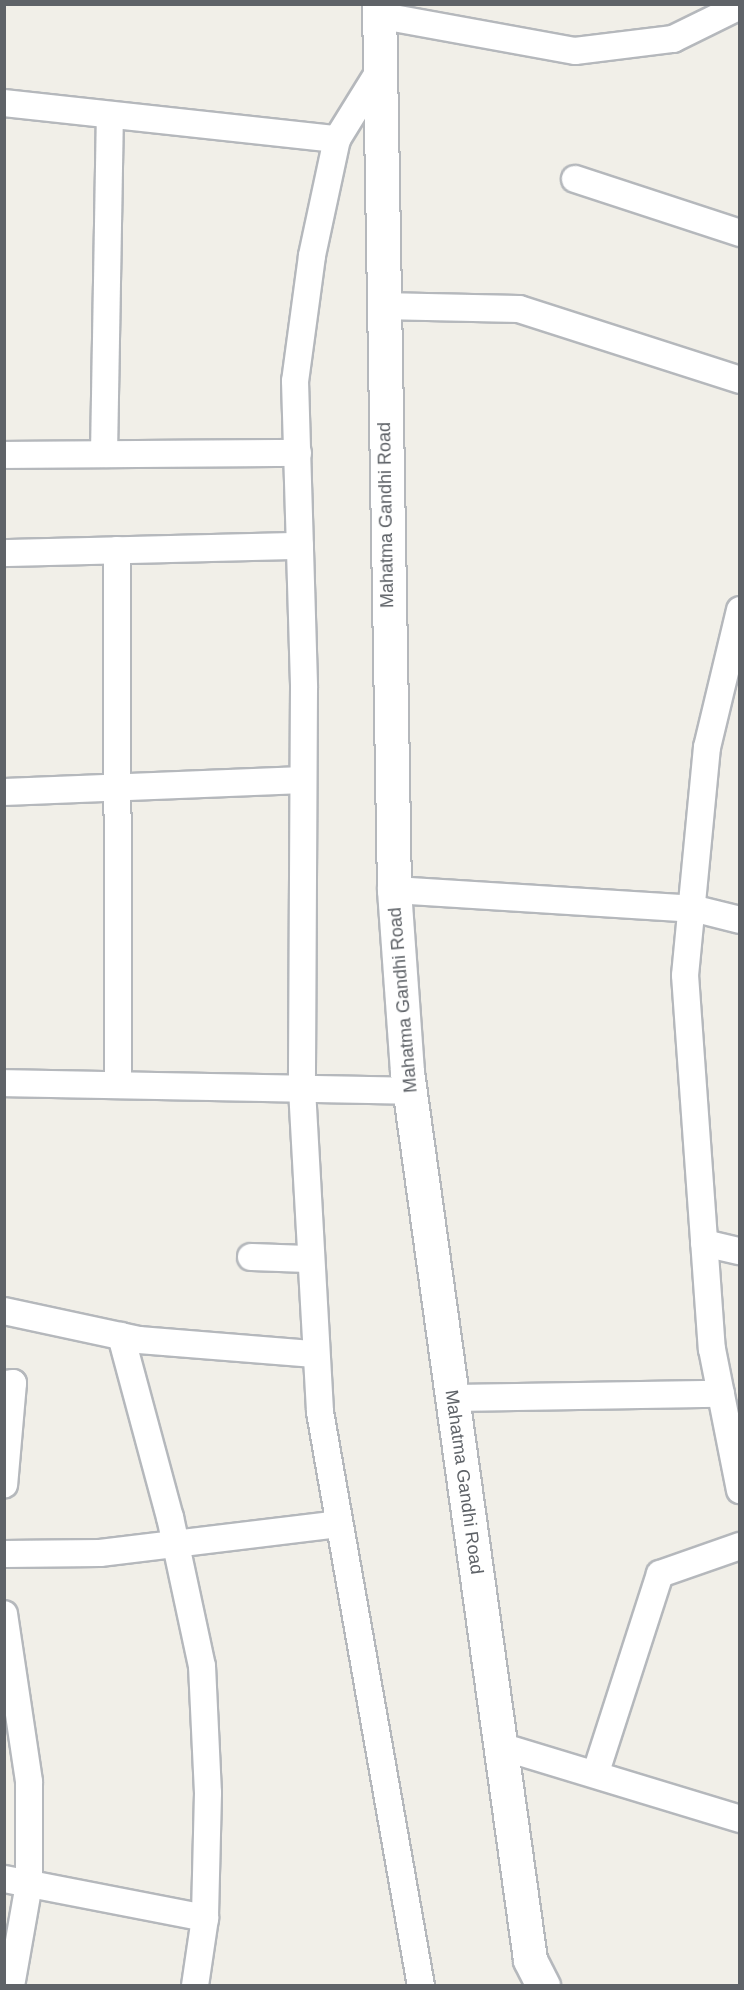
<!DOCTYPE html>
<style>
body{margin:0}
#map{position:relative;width:744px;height:1990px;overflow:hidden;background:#f1efe8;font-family:Helvetica,sans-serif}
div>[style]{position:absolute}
.roads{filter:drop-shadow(2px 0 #b5b8bc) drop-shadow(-2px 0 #b5b8bc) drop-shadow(0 2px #b5b8bc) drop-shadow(0 -2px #b5b8bc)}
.street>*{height:26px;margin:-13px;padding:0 13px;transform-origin:13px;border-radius:13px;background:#fff}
.secondary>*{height:33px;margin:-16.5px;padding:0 16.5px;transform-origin:16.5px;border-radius:16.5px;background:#fff}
span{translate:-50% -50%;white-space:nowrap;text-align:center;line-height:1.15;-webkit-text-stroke:4.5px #fff;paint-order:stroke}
.street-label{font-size:18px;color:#5f6368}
.frame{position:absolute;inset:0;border:6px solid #5f6368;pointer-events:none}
</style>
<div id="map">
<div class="roads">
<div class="street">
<div style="left:377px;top:15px;width:201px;rotate:10.3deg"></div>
<div style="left:575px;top:51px;width:99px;rotate:-7deg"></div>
<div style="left:673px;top:39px;width:70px;rotate:-26.2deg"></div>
<div style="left:378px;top:73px;width:78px;rotate:121.8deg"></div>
<div style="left:337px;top:139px;width:120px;rotate:102.1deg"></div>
<div style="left:312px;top:256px;width:126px;rotate:97.7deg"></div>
<div style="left:295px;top:381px;width:307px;rotate:88.3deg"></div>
<div style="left:304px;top:688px;width:401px;rotate:90.3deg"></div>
<div style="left:302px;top:1089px;width:324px;rotate:86.8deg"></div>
<div style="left:320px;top:1412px;width:583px;rotate:80.02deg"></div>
<div style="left:4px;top:103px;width:335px;rotate:6.2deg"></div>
<div style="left:575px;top:179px;width:174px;rotate:18.1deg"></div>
<div style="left:381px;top:306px;width:138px;rotate:1.2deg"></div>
<div style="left:519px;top:309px;width:232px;rotate:17.8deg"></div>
<div style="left:104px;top:454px;width:336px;rotate:-89deg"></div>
<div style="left:4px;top:455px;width:294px;rotate:-0.4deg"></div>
<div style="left:117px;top:550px;width:535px;rotate:89.89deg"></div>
<div style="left:4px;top:553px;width:296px;rotate:-1.4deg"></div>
<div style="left:740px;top:610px;width:141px;rotate:103.5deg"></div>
<div style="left:707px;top:747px;width:229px;rotate:95.5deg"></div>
<div style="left:685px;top:975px;width:375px;rotate:85.9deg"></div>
<div style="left:712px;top:1349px;width:144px;rotate:78.8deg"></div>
<div style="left:4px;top:792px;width:299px;rotate:-2.3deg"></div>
<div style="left:394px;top:890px;width:303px;rotate:3.6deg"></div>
<div style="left:696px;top:909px;width:45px;rotate:14deg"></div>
<div style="left:4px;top:1083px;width:405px;rotate:1.1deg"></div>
<div style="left:704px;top:1243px;width:37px;rotate:13deg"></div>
<div style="left:251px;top:1257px;width:57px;rotate:2deg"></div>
<div style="left:4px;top:1311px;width:138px;rotate:12.1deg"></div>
<div style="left:139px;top:1340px;width:176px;rotate:4.6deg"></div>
<div style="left:121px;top:1336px;width:188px;rotate:74.9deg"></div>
<div style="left:170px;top:1517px;width:152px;rotate:77.9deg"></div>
<div style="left:202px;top:1666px;width:127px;rotate:87.3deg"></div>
<div style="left:208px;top:1793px;width:125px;rotate:91.4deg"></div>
<div style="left:205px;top:1918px;width:69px;rotate:98.4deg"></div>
<div style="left:4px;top:1384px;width:9px;rotate:-6deg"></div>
<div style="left:13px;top:1383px;width:102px;rotate:95deg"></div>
<div style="left:452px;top:1398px;width:269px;rotate:-0.9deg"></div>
<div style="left:4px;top:1554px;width:96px;rotate:-0.6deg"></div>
<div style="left:100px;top:1553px;width:240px;rotate:-6.9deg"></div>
<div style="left:4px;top:1614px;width:170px;rotate:81.5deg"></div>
<div style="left:29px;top:1782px;width:102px;rotate:90deg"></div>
<div style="left:29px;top:1884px;width:104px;rotate:100deg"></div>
<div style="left:500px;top:1746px;width:251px;rotate:16.9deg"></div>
<div style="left:596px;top:1772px;width:208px;rotate:-72.1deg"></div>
<div style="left:660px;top:1574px;width:85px;rotate:-19.3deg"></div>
<div style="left:4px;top:1879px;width:205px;rotate:11deg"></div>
</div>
<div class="secondary">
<div style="left:379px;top:4px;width:886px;rotate:89.03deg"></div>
<div style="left:394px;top:890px;width:182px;rotate:85.9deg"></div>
<div style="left:407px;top:1072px;width:896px;rotate:82.11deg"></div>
<div style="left:530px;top:1960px;width:29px;rotate:63deg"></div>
</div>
</div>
<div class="street-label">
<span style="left:386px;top:515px;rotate:-91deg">Mahatma Gandhi Road</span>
<span style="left:403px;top:1000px;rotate:-95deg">Mahatma Gandhi Road</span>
<span style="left:464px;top:1482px;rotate:82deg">Mahatma Gandhi Road</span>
</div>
<div class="frame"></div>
</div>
